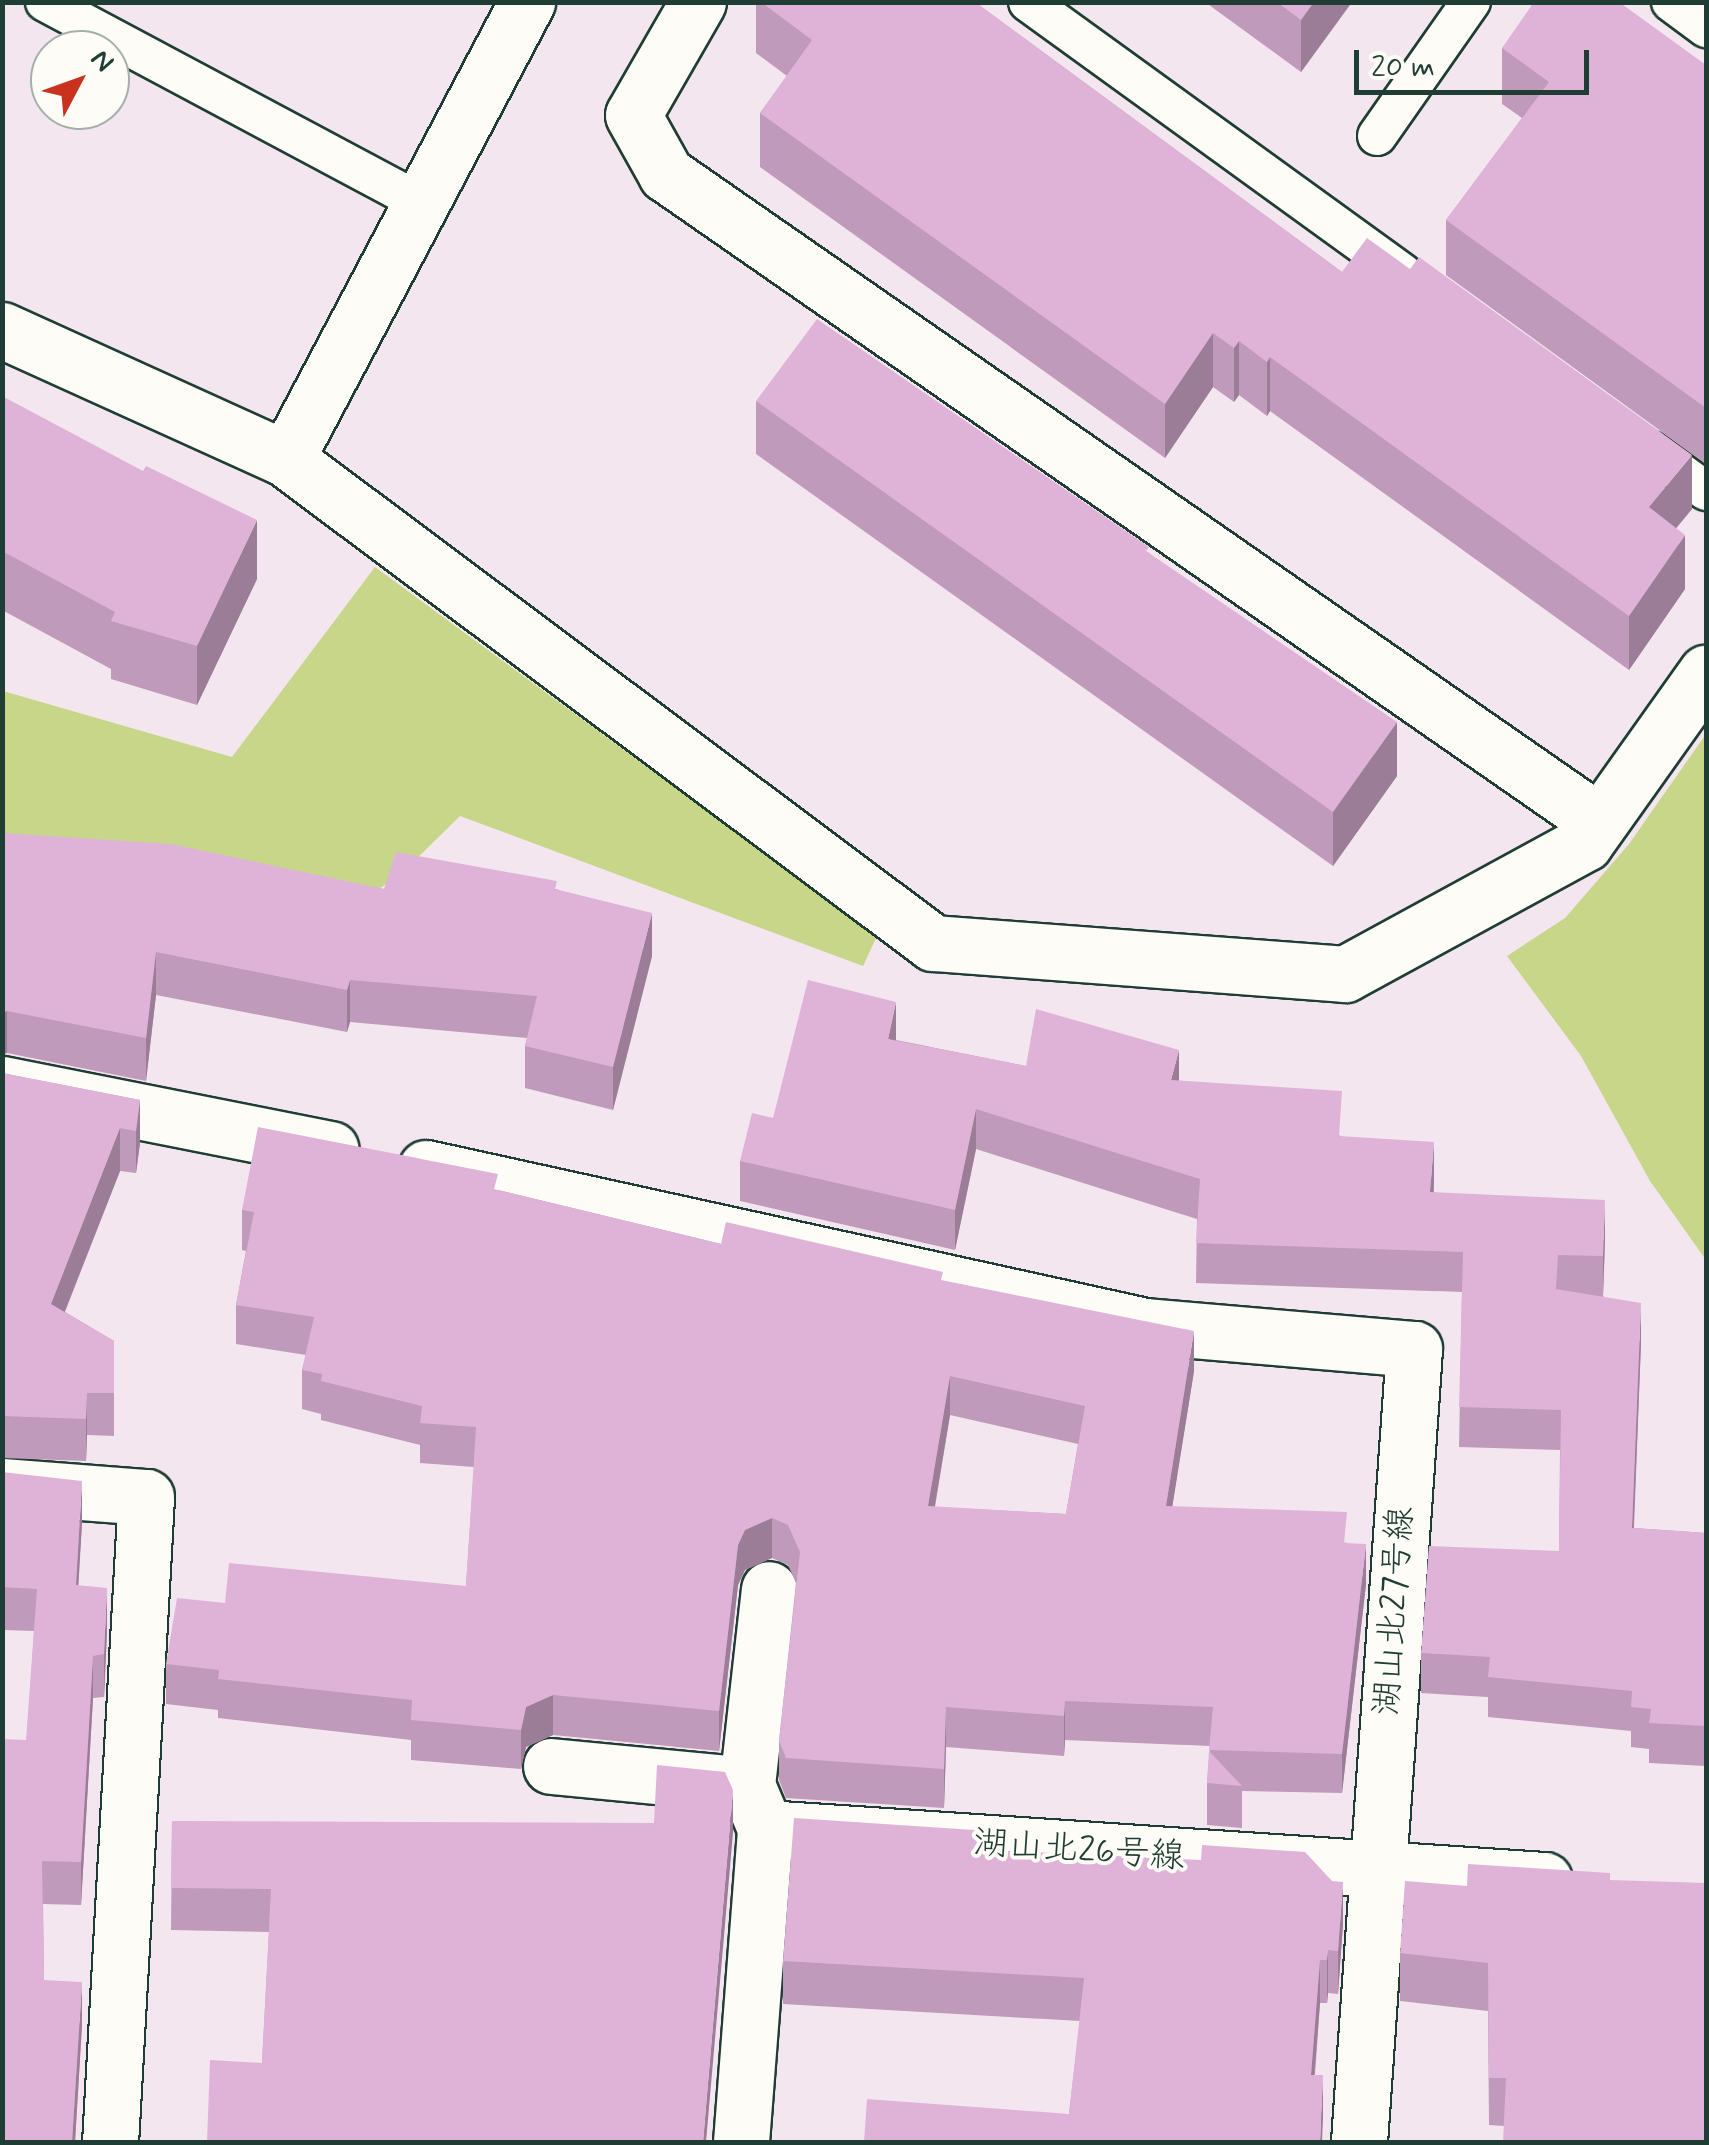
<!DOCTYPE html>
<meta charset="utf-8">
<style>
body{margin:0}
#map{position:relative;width:1709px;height:2145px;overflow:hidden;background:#f4e6ee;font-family:Mynerve,"Klee One",sans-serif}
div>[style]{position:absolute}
.green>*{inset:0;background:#c8d689}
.roads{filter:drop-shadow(2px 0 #1f3d34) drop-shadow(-2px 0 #1f3d34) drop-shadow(0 2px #1f3d34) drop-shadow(0 -2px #1f3d34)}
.service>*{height:38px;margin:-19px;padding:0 19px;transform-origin:19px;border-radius:19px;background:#fdfcf7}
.minor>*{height:55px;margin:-27.5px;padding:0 27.5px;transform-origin:27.5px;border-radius:27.5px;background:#fdfcf7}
.wall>*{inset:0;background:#c09aba}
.shaded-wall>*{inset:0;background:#9c7d97}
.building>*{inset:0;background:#dfb3d8}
span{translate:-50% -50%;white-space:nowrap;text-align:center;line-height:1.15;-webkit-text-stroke:8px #fdfcf7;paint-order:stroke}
.street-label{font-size:35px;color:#1f3d34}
.frame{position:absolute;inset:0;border:5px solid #1f3d34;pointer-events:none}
.north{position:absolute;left:30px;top:30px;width:100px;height:100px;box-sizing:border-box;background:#fdfcf7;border:2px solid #a4b0a9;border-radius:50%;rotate:49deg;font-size:28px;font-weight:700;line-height:40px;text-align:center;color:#1f3d34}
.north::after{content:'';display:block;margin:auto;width:35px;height:45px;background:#c8321e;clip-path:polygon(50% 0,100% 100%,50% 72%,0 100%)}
.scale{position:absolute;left:1354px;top:50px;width:235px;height:45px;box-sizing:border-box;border:5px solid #1f3d34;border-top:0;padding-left:12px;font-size:30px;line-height:35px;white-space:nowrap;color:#1f3d34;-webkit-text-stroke:8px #fdfcf7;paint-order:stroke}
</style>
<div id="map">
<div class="green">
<div style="clip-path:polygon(375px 567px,877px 936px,863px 966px,460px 816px,401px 874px,360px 902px,3px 855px,3px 691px,232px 757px)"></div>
<div style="clip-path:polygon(1706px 734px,1706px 1260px,1650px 1181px,1581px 1056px,1507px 956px,1565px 918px,1629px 844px)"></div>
</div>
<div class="roads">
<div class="service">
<div style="left:45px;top:2px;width:426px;rotate:28.1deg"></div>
<div style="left:1028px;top:2px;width:463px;rotate:35.9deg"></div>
<div style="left:1671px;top:2px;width:44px;rotate:36.6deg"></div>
<div style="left:1377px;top:136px;width:164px;rotate:-55deg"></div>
<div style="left:1651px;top:451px;width:68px;rotate:36deg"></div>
</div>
<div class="minor">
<div style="left:698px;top:2px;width:130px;rotate:119.9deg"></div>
<div style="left:633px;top:115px;width:68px;rotate:60.8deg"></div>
<div style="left:666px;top:174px;width:1136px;rotate:34.78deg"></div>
<div style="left:2px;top:330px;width:312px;rotate:24.4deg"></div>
<div style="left:286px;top:459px;width:808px;rotate:36.8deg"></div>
<div style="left:933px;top:943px;width:413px;rotate:4.3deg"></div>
<div style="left:1345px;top:974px;width:273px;rotate:-28.6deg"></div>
<div style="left:1585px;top:843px;width:209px;rotate:-54.6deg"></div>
<div style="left:286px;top:459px;width:517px;rotate:-62.19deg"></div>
<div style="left:2px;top:1084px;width:335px;rotate:11.2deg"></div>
<div style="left:426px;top:1168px;width:736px;rotate:12.39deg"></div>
<div style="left:1145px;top:1326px;width:270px;rotate:4.9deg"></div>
<div style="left:1414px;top:1349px;width:795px;rotate:93.97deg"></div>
<div style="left:2px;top:1486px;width:144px;rotate:4.4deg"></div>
<div style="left:146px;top:1497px;width:646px;rotate:93.19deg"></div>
<div style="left:551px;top:1766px;width:197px;rotate:5.5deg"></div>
<div style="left:747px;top:1785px;width:47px;rotate:67.3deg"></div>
<div style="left:747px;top:1785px;width:197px;rotate:-83.6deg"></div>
<div style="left:741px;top:2142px;width:315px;rotate:-85.6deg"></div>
<div style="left:765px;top:1828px;width:781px;rotate:3.82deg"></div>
</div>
</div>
<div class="wall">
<div style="clip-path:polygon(756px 2px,975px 2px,1342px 272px,1692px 509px,1676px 528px,1685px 589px,1629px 670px,1270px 411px,1267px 416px,1239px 395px,1234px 402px,1213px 387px,1165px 458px,760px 167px,760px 113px,787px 76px,756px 53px)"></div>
<div style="clip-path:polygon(1205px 2px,1352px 2px,1301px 72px)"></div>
<div style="clip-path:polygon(1502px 48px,1706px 65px,1706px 464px,1446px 275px,1446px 220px,1522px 118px,1502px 104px)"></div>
<div style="clip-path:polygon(2px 396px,257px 579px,197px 705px,111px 679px,111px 669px,2px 610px)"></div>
<div style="clip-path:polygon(756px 401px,1149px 553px,1397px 776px,1333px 866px,756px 454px)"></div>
<div style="clip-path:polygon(2px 833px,384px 889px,557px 889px,652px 956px,613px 1110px,525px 1088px,525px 1046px,527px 1038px,350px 1022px,347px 1032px,156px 995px,146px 1081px,7px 1053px)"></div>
<div style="clip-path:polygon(896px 1040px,1026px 1066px,1179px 1081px,1341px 1136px,1434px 1182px,1434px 1192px,1605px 1240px,1603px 1296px,1641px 1343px,1634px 1528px,1706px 1533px,1706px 1766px,1649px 1763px,1649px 1749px,1631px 1747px,1631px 1731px,1488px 1717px,1488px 1697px,1421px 1693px,1421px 1653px,1559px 1551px,1560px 1450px,1459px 1447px,1462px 1292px,1196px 1283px,1197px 1219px,976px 1149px,955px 1250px,740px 1201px,740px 1161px,773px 1118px)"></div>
<div style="clip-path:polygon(2px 1073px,140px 1100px,140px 1143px,136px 1173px,120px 1171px,65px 1312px,114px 1341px,114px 1436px,87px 1435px,86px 1461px,2px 1458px)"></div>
<div style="clip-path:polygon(evenodd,498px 1190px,721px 1244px,943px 1281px,1194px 1371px,1172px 1507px,1347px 1543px,1366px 1584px,1342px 1793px,1242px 1791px,1242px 1828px,1207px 1825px,1207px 1783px,1210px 1746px,1065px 1740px,1064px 1756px,946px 1747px,944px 1808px,786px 1798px,779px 1780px,779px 1741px,796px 1583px,788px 1565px,772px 1558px,745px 1570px,738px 1585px,719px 1751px,553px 1735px,526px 1747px,521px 1769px,411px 1760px,411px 1740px,218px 1718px,218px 1710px,166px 1704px,166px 1664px,225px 1603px,466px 1586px,474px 1467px,420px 1463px,420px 1445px,321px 1420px,321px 1414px,302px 1409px,302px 1370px,306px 1355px,236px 1344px,236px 1305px,246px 1251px,242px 1250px,242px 1210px,498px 1190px,950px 1415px,1078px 1444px,1066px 1514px,935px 1507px,950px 1415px)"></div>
<div style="clip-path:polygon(2px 1472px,82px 1523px,78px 1585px,107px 1631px,104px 1697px,93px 1698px,81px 1905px,43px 1904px,44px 1980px,82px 2025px,75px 2142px,2px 2142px,34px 1631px,2px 1630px)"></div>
<div style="clip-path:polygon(172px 1821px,733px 1833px,262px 2063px,269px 1932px,171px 1930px)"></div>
<div style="clip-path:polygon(989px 1850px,1343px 1924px,1338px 1994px,1328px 1993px,1327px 2003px,1320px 2003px,1315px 2075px,1323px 2118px,1069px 2114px,1080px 2021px,783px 2004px,783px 1961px)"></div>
<div style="clip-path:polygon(1610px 1880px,1504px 2126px,1489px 2125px,1488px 2011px,1400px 2001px,1400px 1953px,1467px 1886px)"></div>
</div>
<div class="shaded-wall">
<div style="clip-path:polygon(1314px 2px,1352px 2px,1301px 72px,1301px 20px)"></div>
<div style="clip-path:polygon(1213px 333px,1213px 387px,1165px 458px,1165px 404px)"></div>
<div style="clip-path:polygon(1239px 341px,1239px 395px,1234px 402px,1234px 348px)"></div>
<div style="clip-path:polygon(1270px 357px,1270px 411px,1267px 416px,1267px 362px)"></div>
<div style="clip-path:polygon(1692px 455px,1692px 509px,1649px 561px,1649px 507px)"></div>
<div style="clip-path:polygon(257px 520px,257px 579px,197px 705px,197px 646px)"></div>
<div style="clip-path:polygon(1685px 535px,1685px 589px,1629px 670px,1629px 616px)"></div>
<div style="clip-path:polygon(1397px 722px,1397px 776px,1333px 866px,1333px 812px)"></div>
<div style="clip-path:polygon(652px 913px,652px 956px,613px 1110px,613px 1067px)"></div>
<div style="clip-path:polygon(156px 952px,156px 995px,146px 1081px,146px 1038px)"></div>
<div style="clip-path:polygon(350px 980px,350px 1022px,347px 1032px,347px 990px)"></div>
<div style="clip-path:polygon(896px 1002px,896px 1042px,888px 1039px)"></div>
<div style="clip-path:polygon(7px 1011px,7px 1053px,2px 1055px,2px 1012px)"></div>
<div style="clip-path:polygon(1179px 1050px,1179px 1090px,1171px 1080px)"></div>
<div style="clip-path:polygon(140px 1100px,140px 1143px,136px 1173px,136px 1131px)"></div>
<div style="clip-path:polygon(976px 1109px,976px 1149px,955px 1250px,955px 1210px)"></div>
<div style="clip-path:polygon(120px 1128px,120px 1171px,51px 1346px,51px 1304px)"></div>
<div style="clip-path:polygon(1434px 1142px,1434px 1182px,1430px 1232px,1430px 1192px)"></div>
<div style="clip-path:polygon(1605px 1200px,1605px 1240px,1603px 1296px,1603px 1256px)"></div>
<div style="clip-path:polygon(1641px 1303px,1641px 1343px,1632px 1568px,1632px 1528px)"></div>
<div style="clip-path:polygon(1194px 1331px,1194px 1371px,1166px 1546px,1166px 1506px)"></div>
<div style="clip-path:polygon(950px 1376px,950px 1415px,928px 1546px,928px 1506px)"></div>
<div style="clip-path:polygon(87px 1393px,87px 1435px,86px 1461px,86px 1419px)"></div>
<div style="clip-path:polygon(82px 1481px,82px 1523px,76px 1627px,76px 1585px)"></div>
<div style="clip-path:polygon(772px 1518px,772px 1558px,745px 1570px,738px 1585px,719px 1751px,719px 1711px,738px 1545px,745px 1530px)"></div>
<div style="clip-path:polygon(1366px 1544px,1366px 1584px,1342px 1793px,1342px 1754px)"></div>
<div style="clip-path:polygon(107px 1588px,107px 1631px,104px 1697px,104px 1654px)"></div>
<div style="clip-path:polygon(93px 1656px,93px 1698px,81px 1905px,81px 1862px)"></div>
<div style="clip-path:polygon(553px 1695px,553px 1735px,526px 1747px,521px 1769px,521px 1730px,526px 1707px)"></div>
<div style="clip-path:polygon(1065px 1701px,1065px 1740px,1064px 1756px,1064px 1716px)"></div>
<div style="clip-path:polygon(946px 1707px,946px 1747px,944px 1808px,944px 1769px)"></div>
<div style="clip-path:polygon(733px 1790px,733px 1833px,706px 2142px,703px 2142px)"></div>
<div style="clip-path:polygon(1343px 1882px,1343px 1924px,1338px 1994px,1338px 1951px)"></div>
<div style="clip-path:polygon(1328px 1950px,1328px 1993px,1327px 2003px,1327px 1960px)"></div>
<div style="clip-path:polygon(1320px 1960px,1320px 2003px,1311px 2117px,1311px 2075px)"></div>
<div style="clip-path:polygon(82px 1982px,82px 2025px,75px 2142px,72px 2142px)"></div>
<div style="clip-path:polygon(1323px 2075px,1323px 2118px,1322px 2142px,1320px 2142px)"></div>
</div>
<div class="building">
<div style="clip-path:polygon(761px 2px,975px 2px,1342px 272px,1367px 238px,1410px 269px,1419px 257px,1692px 455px,1649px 507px,1685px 535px,1629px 616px,1270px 357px,1267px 362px,1239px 341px,1234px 348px,1213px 333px,1165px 404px,760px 113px,812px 40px)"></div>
<div style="clip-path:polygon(1277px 2px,1314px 2px,1301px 20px)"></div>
<div style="clip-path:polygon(1534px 2px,1619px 2px,1706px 65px,1706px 408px,1446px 220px,1549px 82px,1502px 48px)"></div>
<div style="clip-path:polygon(817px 319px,1149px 547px,1146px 551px,1397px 722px,1333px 812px,756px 401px)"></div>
<div style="clip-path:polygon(2px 396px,143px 471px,146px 466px,257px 520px,197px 646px,111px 621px,115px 612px,2px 551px)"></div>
<div style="clip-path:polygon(2px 833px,171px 844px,384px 889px,396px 852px,557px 881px,555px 889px,652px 913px,613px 1067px,525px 1046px,537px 996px,350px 980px,347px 990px,156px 952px,146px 1038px,7px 1011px,2px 1012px)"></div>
<div style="clip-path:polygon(808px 980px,896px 1002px,888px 1039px,1026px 1066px,1036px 1009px,1179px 1050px,1171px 1080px,1342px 1091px,1339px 1136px,1434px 1142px,1430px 1192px,1605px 1200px,1603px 1256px,1558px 1255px,1556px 1289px,1641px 1303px,1632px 1528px,1706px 1533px,1706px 1726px,1649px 1723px,1651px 1709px,1631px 1707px,1632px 1691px,1488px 1677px,1490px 1657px,1421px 1653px,1429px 1546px,1559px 1551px,1561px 1410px,1459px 1407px,1463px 1252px,1196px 1243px,1200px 1179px,976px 1109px,955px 1210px,740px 1161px,752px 1113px,773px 1118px)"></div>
<div style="clip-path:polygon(2px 1073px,140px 1100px,136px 1131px,120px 1128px,51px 1304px,114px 1341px,114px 1393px,87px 1393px,86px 1419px,2px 1416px)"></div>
<div style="clip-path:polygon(evenodd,258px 1127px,498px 1174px,494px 1189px,721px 1244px,726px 1222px,943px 1272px,941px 1280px,1194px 1331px,1166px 1506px,1347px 1512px,1344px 1543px,1366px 1544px,1342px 1754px,1209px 1750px,1213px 1707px,1065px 1701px,1064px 1716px,946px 1707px,944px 1769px,786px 1758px,779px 1741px,800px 1552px,788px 1525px,772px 1518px,745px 1530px,738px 1545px,719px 1711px,553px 1695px,526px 1707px,521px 1730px,411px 1720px,412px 1700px,218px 1679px,219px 1670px,166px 1664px,177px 1598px,225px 1603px,229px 1563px,466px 1586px,476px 1427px,420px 1423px,422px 1406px,321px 1381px,322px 1374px,302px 1370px,314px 1317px,236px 1305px,254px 1212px,242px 1210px,258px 1127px,950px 1376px,1085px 1406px,1066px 1514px,928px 1506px,950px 1376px)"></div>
<div style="clip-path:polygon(2px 1472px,82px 1481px,76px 1585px,107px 1588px,104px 1654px,93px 1656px,81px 1862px,42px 1861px,44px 1980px,82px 1982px,72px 2142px,2px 2142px,2px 1739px,26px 1740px,37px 1589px,2px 1587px)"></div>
<div style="clip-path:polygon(1209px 1751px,1242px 1786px,1207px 1783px)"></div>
<div style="clip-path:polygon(657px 1765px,725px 1772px,733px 1790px,703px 2142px,207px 2142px,210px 2060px,262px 2063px,271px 1889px,171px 1888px,172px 1821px,654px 1823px)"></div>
<div style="clip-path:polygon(794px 1818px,989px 1831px,988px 1850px,1201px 1860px,1202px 1845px,1305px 1852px,1332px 1881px,1343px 1882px,1338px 1951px,1328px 1950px,1327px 1960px,1320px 1960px,1311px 2075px,1323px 2075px,1320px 2142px,864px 2142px,867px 2099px,1069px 2114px,1084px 1978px,783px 1961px)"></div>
<div style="clip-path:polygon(1468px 1864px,1610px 1873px,1610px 1880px,1706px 1883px,1706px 2142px,1503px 2142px,1506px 2078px,1489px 2078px,1488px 1963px,1400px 1953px,1405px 1881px,1467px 1886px)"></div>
</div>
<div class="street-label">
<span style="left:1394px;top:1611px;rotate:-86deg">湖山北27号線</span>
<span style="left:1079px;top:1850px;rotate:4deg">湖山北26号線</span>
</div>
<div class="frame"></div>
<div class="north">N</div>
<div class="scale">20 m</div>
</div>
